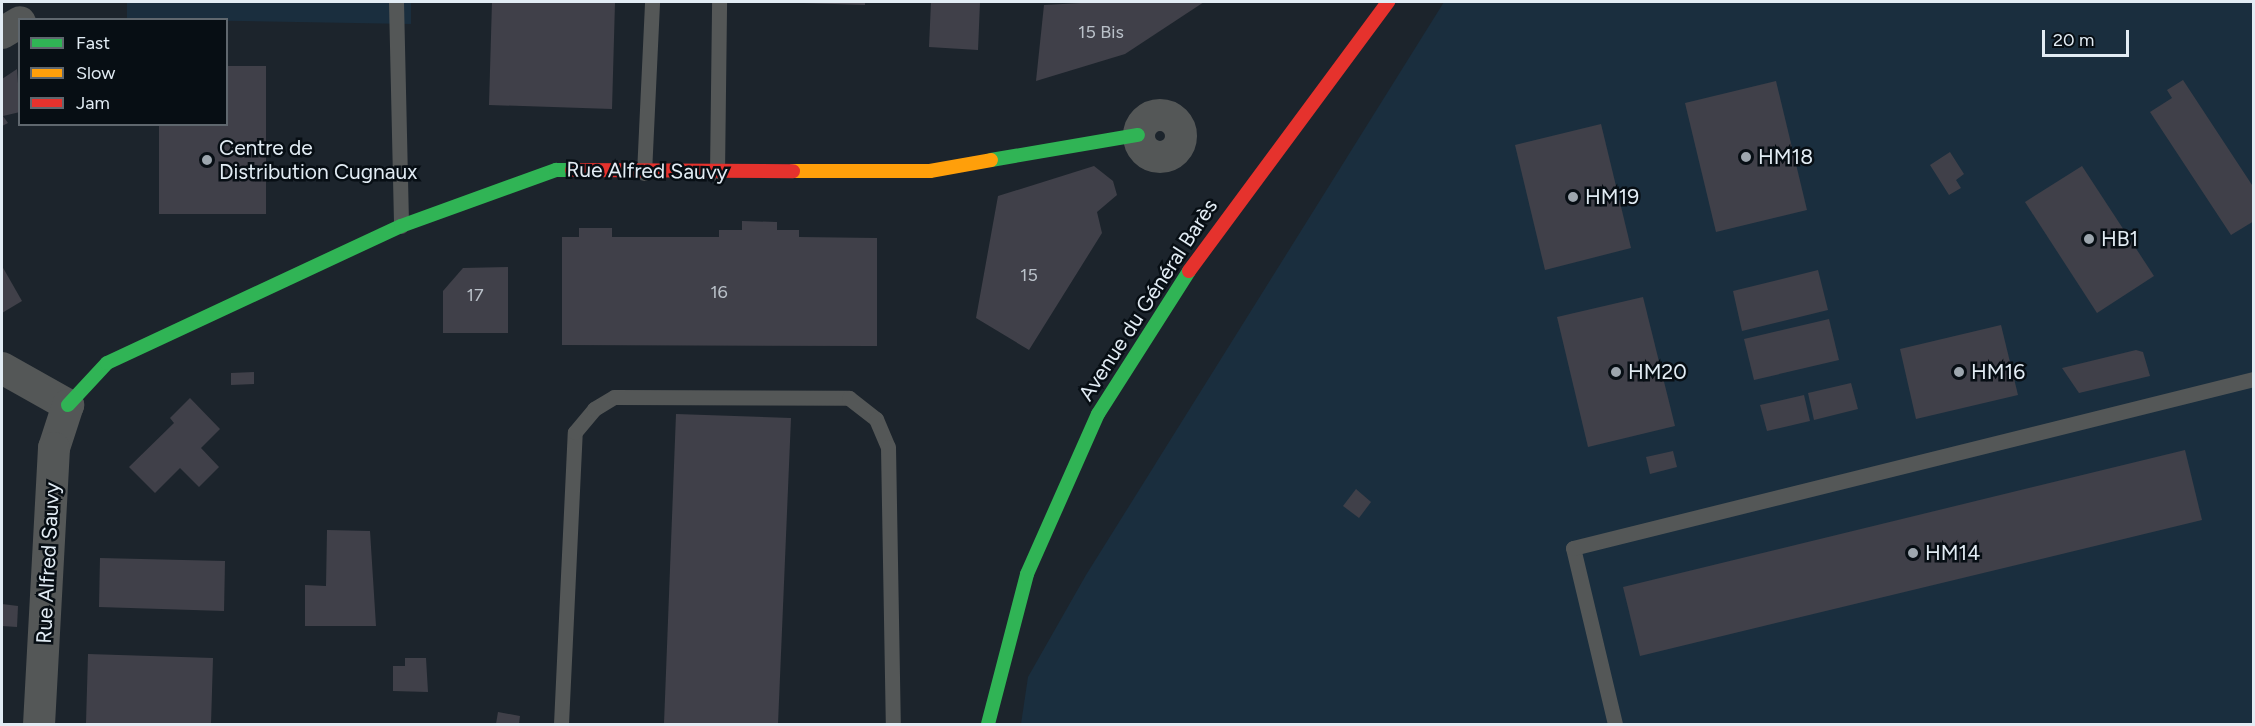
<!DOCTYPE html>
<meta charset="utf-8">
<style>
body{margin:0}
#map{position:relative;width:2255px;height:726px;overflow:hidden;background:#1c242c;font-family:Figtree,sans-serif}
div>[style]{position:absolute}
.built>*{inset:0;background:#1a2e3e}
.building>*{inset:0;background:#404049}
.lane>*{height:15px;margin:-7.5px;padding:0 7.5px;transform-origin:7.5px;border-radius:7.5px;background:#545757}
.street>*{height:32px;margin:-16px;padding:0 16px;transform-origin:16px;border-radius:16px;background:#545757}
.street>.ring{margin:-16px;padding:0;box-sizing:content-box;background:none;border:32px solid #545757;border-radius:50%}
.fast>*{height:14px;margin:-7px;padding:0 7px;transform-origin:7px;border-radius:7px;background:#30b455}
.slow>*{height:14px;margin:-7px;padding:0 7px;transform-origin:7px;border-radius:7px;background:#ff9f0a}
.jam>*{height:14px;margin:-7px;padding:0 7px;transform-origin:7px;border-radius:7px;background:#e5322d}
.dots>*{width:16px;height:16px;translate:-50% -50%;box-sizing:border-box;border:3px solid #070e14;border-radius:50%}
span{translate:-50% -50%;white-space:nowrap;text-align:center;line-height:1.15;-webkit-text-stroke:5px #070e14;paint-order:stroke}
.number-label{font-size:18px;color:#bac1c9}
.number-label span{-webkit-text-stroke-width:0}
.poi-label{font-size:21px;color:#e2ecf4}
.left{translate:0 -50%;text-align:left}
.street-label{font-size:21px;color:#e2ecf4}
.frame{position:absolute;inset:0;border:3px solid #e2ecf4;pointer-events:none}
.legend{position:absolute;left:18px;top:18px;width:210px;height:108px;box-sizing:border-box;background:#070e14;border:2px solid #5f676e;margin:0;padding:8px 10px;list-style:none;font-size:18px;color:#e2ecf4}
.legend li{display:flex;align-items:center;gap:12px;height:30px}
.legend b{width:30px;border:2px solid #5f676e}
.scale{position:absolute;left:2042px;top:30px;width:87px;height:27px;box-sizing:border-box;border:3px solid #e2ecf4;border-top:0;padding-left:8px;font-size:18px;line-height:21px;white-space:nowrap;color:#e2ecf4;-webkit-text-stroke:4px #070e14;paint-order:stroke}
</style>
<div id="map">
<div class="built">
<div style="clip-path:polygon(127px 2px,411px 2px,411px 24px,127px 19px)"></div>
<div style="clip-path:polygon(1444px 2px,2253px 2px,2253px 724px,1021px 724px,1028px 677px,1086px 575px)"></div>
</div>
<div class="building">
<div style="clip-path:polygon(492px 2px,615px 2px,612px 109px,489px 105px)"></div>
<div style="clip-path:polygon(803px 2px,865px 2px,865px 5px,803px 3px)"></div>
<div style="clip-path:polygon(931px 2px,980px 2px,978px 50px,929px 47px)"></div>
<div style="clip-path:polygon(1099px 2px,1204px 2px,1125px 54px,1036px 81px,1044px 5px)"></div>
<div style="clip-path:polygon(226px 66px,266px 66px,266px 214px,159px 214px,159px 124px,226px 124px)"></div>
<div style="clip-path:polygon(17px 69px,20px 112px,3px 116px,8px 123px,2px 126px,2px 79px)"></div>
<div style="clip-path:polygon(2183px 80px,2254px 188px,2254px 221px,2231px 235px,2150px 112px,2172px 98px,2167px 90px)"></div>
<div style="clip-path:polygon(1776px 81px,1807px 210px,1716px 232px,1685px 103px)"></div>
<div style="clip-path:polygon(1601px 124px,1631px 248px,1545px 270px,1515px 145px)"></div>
<div style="clip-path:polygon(1950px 152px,1964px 174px,1956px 180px,1961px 188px,1949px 195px,1930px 165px)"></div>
<div style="clip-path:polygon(1094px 166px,1113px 181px,1117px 195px,1097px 212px,1102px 233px,1029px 350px,976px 318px,998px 196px)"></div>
<div style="clip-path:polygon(2082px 166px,2154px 276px,2097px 313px,2025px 202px)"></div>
<div style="clip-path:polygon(742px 221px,777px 222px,777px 230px,799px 230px,799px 237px,877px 238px,877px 346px,562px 345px,562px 237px,579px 237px,579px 228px,612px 228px,612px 237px,719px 237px,719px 230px,742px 230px)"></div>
<div style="clip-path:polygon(2px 266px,22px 301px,2px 313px)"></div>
<div style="clip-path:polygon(508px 267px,508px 333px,443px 333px,443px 291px,463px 268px)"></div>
<div style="clip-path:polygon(1818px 270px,1828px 310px,1742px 331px,1733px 291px)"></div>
<div style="clip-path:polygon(1643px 297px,1675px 426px,1588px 447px,1557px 317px)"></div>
<div style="clip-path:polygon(1829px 319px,1839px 360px,1754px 380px,1744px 339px)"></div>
<div style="clip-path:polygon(2001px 325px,2018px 395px,1916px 419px,1900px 349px)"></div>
<div style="clip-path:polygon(2136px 350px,2143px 352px,2150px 376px,2079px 393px,2062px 368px)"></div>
<div style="clip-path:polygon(254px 372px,254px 384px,231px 385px,231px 373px)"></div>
<div style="clip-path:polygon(1851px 383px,1858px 409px,1814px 420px,1808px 393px)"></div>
<div style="clip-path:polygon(1804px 395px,1810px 421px,1767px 431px,1760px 405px)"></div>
<div style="clip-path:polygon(190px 398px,220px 429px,201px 448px,219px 467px,199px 487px,180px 468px,155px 493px,129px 467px,174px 423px,170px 418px)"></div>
<div style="clip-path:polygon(676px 414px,791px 418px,778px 724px,664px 724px)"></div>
<div style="clip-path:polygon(2185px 450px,2202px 520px,1640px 656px,1623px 587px)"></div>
<div style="clip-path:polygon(1673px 451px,1677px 467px,1650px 474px,1646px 457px)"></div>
<div style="clip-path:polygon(1356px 489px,1371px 502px,1359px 518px,1343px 506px)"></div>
<div style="clip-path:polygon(327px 530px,370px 531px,376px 626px,305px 626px,305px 585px,326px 586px)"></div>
<div style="clip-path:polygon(100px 558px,225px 561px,224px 611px,99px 607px)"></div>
<div style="clip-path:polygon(2px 604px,18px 606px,17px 627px,2px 626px)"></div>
<div style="clip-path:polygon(88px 654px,213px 658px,211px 724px,86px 724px)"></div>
<div style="clip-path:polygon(405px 658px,426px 658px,428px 692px,393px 691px,393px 666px,405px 666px)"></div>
<div style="clip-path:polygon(498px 712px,520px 716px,519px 724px,496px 724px)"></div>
</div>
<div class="lane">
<div style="left:396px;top:2px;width:224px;rotate:88.7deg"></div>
<div style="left:644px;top:173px;width:171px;rotate:-87.3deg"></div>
<div style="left:717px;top:173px;width:171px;rotate:-89.3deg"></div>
<div style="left:561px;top:724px;width:292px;rotate:-87.3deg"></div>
<div style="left:575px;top:432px;width:30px;rotate:-50deg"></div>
<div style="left:594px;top:409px;width:23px;rotate:-31deg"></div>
<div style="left:614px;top:397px;width:235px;rotate:0.2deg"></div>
<div style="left:849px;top:398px;width:34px;rotate:38deg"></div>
<div style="left:876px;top:419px;width:30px;rotate:67deg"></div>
<div style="left:888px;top:447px;width:277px;rotate:89deg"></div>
<div style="left:1615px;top:724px;width:181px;rotate:-103.4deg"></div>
<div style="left:1573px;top:548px;width:702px;rotate:-13.94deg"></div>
</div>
<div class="street">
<div style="left:2px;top:33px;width:21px;rotate:-31deg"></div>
<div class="ring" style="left:1139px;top:115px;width:10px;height:10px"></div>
<div style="left:2px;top:368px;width:76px;rotate:29.3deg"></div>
<div style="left:68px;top:405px;width:45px;rotate:108deg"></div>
<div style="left:54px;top:448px;width:276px;rotate:93.1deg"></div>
</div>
<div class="fast">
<div style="left:991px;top:160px;width:149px;rotate:-9.7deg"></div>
<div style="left:68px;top:405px;width:57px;rotate:-47.1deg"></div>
<div style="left:107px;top:363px;width:324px;rotate:-25deg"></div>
<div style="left:401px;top:226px;width:165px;rotate:-19.9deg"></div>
<div style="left:556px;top:170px;width:16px"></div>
<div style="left:988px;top:724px;width:155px;rotate:-75.4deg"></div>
<div style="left:1027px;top:574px;width:175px;rotate:-66.1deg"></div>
<div style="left:1098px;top:414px;width:169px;rotate:-57.5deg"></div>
</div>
<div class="slow">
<div style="left:793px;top:171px;width:137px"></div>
<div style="left:930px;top:171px;width:62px;rotate:-10.2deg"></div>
</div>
<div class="jam">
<div style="left:572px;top:170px;width:221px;rotate:0.3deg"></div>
<div style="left:1189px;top:271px;width:335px;rotate:-53.5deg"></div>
</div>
<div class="dots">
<div style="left:1746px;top:157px;background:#9da6ae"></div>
<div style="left:207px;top:160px;background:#9da6ae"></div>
<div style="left:1573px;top:197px;background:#9da6ae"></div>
<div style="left:2089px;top:239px;background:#9da6ae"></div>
<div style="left:1616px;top:372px;background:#9da6ae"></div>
<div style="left:1959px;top:372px;background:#9da6ae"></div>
<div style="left:1913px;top:553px;background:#9da6ae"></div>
</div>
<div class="number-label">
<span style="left:1101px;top:32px">15 Bis</span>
<span style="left:1029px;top:275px">15</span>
<span style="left:719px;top:292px">16</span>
<span style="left:475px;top:295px">17</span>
</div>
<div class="poi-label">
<span class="left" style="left:219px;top:160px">Centre de<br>Distribution Cugnaux</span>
<span class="left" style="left:1758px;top:157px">HM18</span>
<span class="left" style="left:1585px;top:197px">HM19</span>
<span class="left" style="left:2101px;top:239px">HB1</span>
<span class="left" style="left:1628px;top:372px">HM20</span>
<span class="left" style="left:1971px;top:372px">HM16</span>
<span class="left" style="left:1925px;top:553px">HM14</span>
</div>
<div class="street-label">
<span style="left:647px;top:171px;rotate:1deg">Rue Alfred Sauvy</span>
<span style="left:1148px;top:300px;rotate:-57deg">Avenue du Général Barès</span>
<span style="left:48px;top:563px;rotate:-87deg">Rue Alfred Sauvy</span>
</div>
<div class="frame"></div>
<ul class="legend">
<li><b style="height:8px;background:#30b455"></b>Fast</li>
<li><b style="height:8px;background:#ff9f0a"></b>Slow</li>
<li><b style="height:8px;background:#e5322d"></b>Jam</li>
</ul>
<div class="scale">20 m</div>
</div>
